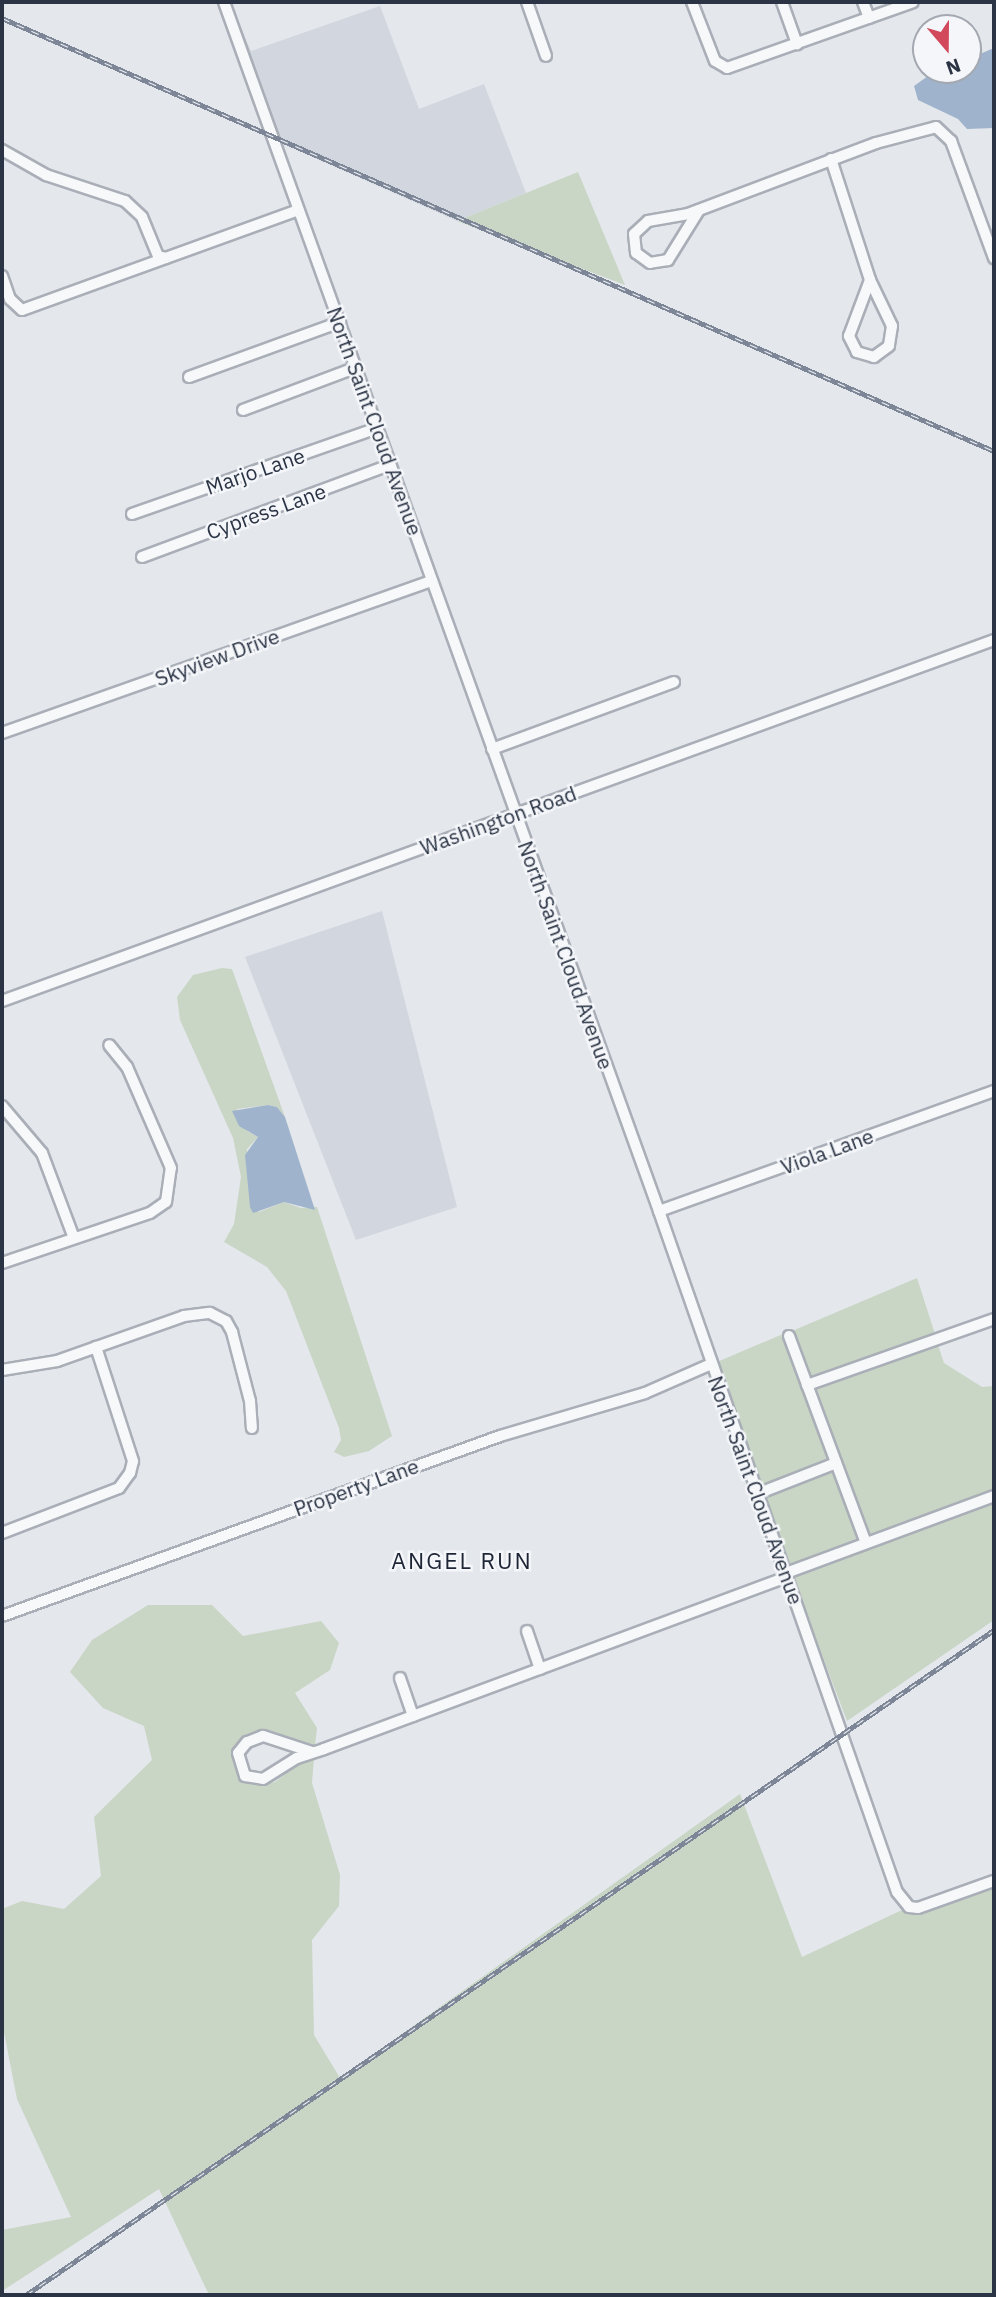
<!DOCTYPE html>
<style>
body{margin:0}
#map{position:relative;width:996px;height:2297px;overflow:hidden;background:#e4e7ec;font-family:"IBM Plex Sans",sans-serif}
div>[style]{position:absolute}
.built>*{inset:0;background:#d2d6de}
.green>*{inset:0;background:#c9d6c5}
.water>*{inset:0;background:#9fb4cc}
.roads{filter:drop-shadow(2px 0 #a9aeb7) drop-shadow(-2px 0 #a9aeb7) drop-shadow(0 2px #a9aeb7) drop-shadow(0 -2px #a9aeb7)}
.minor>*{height:10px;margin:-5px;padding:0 5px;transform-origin:5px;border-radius:5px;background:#f7f8fa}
.rail>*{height:5px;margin-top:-2.5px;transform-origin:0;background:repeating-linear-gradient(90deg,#f4f6f9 0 8px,#7d8696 0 16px);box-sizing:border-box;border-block:2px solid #7d8696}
span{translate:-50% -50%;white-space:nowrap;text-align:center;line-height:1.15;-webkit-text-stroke:5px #f4f6f9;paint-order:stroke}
.street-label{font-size:21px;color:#2b3445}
.neighbourhood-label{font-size:23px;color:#1d2536;letter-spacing:2px}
.frame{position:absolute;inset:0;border:4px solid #2b3445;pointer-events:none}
.north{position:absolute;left:912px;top:14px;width:70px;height:70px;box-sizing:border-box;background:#f4f6f9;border:2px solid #a4a8b1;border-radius:50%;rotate:160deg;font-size:19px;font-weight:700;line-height:28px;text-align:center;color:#2b3445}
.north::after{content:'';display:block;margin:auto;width:24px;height:32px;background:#d1495b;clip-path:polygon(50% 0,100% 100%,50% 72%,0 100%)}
</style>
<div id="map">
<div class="built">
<div style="clip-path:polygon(230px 2px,251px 51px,380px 6px,419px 109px,484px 84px,526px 193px,457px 221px,279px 142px)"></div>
<div style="clip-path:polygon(382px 911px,457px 1207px,356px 1240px,245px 957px)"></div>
</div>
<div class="green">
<div style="clip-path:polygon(578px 172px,625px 285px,457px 221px,526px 193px)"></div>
<div style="clip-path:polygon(222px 968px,232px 969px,285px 1117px,277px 1107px,268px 1105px,237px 1109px,247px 1131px,258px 1137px,247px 1149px,249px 1195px,259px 1212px,284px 1202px,301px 1208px,317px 1207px,392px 1436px,369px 1451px,344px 1457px,334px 1452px,341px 1440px,339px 1428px,286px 1291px,267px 1267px,224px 1242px,234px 1224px,241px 1177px,233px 1138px,180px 1020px,177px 997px,193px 975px)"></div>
<div style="clip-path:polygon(917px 1278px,935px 1334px,810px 1379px,792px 1331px)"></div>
<div style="clip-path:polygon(783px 1334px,830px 1459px,760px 1487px,717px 1362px)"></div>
<div style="clip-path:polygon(938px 1345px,944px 1363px,982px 1387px,994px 1386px,994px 1490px,869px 1536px,814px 1389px)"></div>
<div style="clip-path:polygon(834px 1470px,860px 1540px,788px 1566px,764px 1497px)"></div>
<div style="clip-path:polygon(994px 1502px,994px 1620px,847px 1721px,792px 1576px)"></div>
<div style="clip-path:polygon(148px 1605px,212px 1605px,243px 1636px,321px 1621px,339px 1643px,330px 1670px,295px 1693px,317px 1728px,315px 1746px,262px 1731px,238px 1743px,233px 1753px,241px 1779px,253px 1785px,275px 1782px,299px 1763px,314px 1758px,312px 1783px,340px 1875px,339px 1906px,312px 1940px,314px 2035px,340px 2078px,740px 1794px,802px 1957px,904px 1909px,910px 1914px,929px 1911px,994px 1887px,994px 2295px,209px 2295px,159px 2189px,2px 2291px,2px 2230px,71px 2217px,17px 2099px,2px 2022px,2px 1909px,22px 1901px,64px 1909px,101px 1876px,94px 1817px,152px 1760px,144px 1726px,103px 1708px,70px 1672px,92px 1640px)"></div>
</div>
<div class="water">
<div style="clip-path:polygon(994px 48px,994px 128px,967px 129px,958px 119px,918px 100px,914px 86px,935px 71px,968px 70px,968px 59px)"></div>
<div style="clip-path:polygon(268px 1105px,277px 1107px,285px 1117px,315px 1210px,284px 1202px,253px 1213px,250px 1207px,245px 1155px,258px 1137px,239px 1126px,232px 1111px)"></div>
</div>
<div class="roads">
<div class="minor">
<div style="left:224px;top:2px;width:1285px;rotate:70.21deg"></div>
<div style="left:659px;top:1211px;width:721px;rotate:70.74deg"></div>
<div style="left:897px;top:1892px;width:19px;rotate:51deg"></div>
<div style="left:909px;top:1907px;width:9px;rotate:6deg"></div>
<div style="left:918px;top:1908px;width:81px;rotate:-19.6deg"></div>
<div style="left:527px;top:2px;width:57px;rotate:70.6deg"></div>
<div style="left:692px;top:2px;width:63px;rotate:68.7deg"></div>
<div style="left:715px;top:61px;width:14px;rotate:30deg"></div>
<div style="left:727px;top:68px;width:197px;rotate:-19.5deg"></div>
<div style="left:782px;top:2px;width:45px;rotate:70.3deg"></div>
<div style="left:863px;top:2px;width:17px;rotate:69deg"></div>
<div style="left:2px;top:150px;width:51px;rotate:29.6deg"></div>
<div style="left:46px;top:175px;width:83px;rotate:18.2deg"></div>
<div style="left:125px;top:201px;width:23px;rotate:43deg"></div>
<div style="left:142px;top:217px;width:42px;rotate:67.7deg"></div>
<div style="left:158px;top:256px;width:8px;rotate:14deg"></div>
<div style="left:831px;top:159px;width:127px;rotate:72.1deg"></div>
<div style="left:870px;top:280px;width:51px;rotate:64.4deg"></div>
<div style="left:892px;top:326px;width:20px;rotate:99deg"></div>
<div style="left:889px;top:346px;width:19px;rotate:144deg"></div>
<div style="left:874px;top:357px;width:18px;rotate:-164deg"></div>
<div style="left:857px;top:352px;width:18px;rotate:-117deg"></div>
<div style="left:849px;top:336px;width:60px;rotate:-69.4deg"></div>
<div style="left:699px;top:210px;width:59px;rotate:121.8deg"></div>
<div style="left:668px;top:260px;width:18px;rotate:171deg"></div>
<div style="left:650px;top:263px;width:17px;rotate:-144deg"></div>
<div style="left:636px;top:253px;width:19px;rotate:-96deg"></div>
<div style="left:634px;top:234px;width:19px;rotate:-43deg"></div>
<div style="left:648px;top:221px;width:41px;rotate:-9.9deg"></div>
<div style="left:688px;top:214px;width:201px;rotate:-20.7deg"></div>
<div style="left:876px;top:143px;width:62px;rotate:-14.9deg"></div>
<div style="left:936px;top:127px;width:21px;rotate:43deg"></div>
<div style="left:951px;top:141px;width:125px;rotate:69.8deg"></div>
<div style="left:2px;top:276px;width:24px;rotate:71deg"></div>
<div style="left:10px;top:299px;width:16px;rotate:43deg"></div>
<div style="left:22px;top:310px;width:294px;rotate:-19.9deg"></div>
<div style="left:189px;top:377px;width:161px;rotate:-20deg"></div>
<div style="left:243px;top:410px;width:120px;rotate:-20.6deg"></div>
<div style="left:132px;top:514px;width:260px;rotate:-19.3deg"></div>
<div style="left:142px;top:557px;width:265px;rotate:-20.4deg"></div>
<div style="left:2px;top:733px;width:456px;rotate:-19.5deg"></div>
<div style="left:492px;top:749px;width:194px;rotate:-20.2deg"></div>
<div style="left:2px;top:1001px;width:1056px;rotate:-20deg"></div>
<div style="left:2px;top:1106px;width:62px;rotate:49.6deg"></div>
<div style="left:42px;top:1153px;width:91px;rotate:69.4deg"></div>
<div style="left:659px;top:1211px;width:356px;rotate:-19.7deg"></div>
<div style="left:2px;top:1263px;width:156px;rotate:-18.7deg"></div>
<div style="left:150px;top:1213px;width:19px;rotate:-35deg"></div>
<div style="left:166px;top:1202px;width:34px;rotate:-82deg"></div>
<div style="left:171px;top:1168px;width:110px;rotate:-113.5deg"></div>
<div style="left:127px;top:1067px;width:28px;rotate:-129deg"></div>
<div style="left:789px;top:1336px;width:221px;rotate:69.6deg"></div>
<div style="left:2px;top:1370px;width:56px;rotate:-9.3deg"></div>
<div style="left:57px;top:1361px;width:135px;rotate:-19.5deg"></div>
<div style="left:184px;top:1316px;width:26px;rotate:-7deg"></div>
<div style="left:210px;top:1313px;width:18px;rotate:27deg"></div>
<div style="left:226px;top:1321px;width:13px;rotate:61deg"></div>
<div style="left:232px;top:1332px;width:71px;rotate:75.4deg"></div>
<div style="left:250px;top:1401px;width:27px;rotate:86deg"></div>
<div style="left:807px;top:1385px;width:198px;rotate:-19.4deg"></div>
<div style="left:757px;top:1494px;width:85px;rotate:-21.4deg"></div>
<div style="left:2px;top:1533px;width:125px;rotate:-21deg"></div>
<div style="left:119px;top:1488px;width:19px;rotate:-54deg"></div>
<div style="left:130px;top:1473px;width:12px;rotate:-76deg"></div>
<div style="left:133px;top:1461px;width:120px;rotate:-108deg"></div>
<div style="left:786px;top:1573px;width:222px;rotate:-20.3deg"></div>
<div style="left:2px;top:1616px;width:530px;rotate:-19.87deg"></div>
<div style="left:500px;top:1436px;width:151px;rotate:-16.5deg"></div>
<div style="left:645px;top:1393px;width:72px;rotate:-23.7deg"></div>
<div style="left:527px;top:1631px;width:40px;rotate:71.1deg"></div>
<div style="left:400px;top:1678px;width:40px;rotate:71.1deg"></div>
<div style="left:312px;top:1752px;width:52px;rotate:-161.9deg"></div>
<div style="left:263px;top:1736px;width:17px;rotate:159deg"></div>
<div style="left:247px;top:1742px;width:14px;rotate:129deg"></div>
<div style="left:238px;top:1753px;width:24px;rotate:73deg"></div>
<div style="left:245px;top:1776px;width:18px;rotate:9deg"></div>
<div style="left:263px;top:1779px;width:40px;rotate:-32deg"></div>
<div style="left:297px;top:1758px;width:28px;rotate:-18deg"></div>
<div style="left:324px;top:1749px;width:494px;rotate:-20.4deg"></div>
</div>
</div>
<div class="rail">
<div style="left:2px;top:18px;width:1082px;rotate:23.58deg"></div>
<div style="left:26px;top:2295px;width:1174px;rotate:-34.49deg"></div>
</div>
<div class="street-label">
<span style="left:375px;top:421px;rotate:70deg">North Saint Cloud Avenue</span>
<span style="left:255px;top:471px;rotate:-19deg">Marjo Lane</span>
<span style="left:266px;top:511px;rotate:-20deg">Cypress Lane</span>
<span style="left:217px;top:657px;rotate:-20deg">Skyview Drive</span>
<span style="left:498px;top:820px;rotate:-20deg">Washington Road</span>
<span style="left:566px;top:955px;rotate:70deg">North Saint Cloud Avenue</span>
<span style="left:827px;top:1151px;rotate:-20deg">Viola Lane</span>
<span style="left:356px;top:1487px;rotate:-20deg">Property Lane</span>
<span style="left:756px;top:1490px;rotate:70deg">North Saint Cloud Avenue</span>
</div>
<div class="neighbourhood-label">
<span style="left:462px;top:1560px">ANGEL RUN</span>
</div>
<div class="frame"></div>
<div class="north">N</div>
</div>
